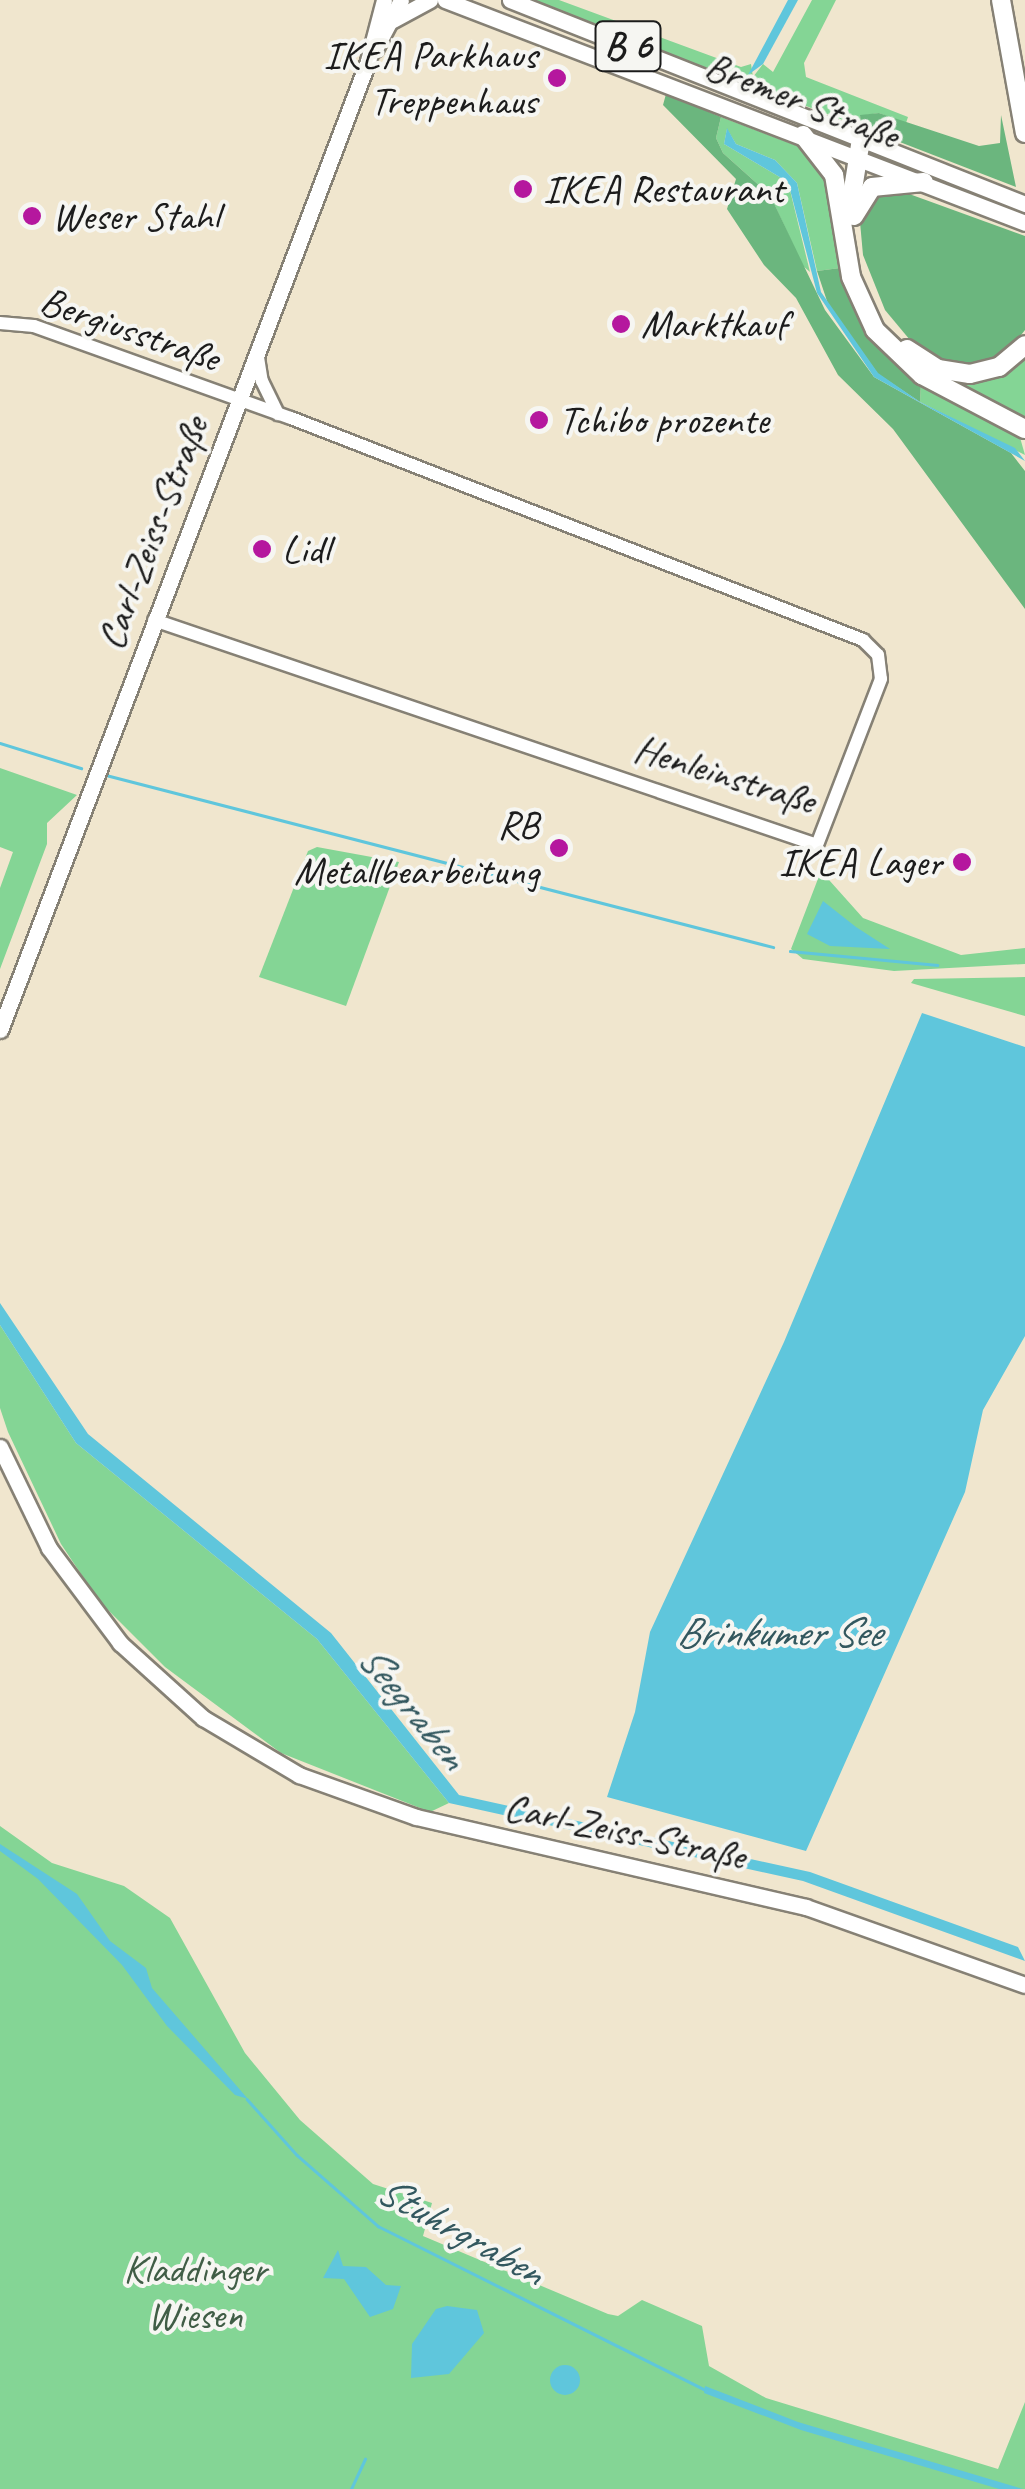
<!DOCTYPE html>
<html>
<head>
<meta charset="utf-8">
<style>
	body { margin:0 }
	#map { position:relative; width:1025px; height:2489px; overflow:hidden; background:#f0e6ce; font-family:Caveat,sans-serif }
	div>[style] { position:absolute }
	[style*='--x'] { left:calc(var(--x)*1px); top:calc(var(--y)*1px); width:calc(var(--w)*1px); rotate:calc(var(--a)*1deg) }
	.green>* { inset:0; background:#84d595 }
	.forest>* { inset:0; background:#6bb67e }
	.water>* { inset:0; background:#5fc6dc }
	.round { border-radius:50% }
	.stream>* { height:2.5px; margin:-1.25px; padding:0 1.25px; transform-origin:1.25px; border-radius:1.25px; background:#5fc6dc }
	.roads { filter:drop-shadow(2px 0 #868175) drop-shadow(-2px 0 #868175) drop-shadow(0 2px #868175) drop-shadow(0 -2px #868175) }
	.minor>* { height:12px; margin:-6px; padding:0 6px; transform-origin:6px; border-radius:6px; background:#fff }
	.major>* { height:15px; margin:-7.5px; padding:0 7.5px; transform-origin:7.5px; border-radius:7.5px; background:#fff }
	.highway>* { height:18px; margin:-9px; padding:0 9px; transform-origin:9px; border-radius:9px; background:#fff }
	.dots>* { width:28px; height:28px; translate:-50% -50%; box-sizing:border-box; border:5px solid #f6f6f2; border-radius:50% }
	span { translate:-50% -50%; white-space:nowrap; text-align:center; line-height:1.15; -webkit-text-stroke:8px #f6f6f2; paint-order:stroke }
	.shield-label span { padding:2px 8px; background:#f6f6f2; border:2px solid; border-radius:8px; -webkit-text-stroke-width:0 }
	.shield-label { font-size:38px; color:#1c1c1c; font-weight:700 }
	.poi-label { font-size:40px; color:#1c1c1c }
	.right { translate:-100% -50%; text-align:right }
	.left { translate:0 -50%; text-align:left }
	.street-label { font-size:40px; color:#1c1c1c }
	.park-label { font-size:40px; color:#405d46 }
	.water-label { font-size:42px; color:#33585f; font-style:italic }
</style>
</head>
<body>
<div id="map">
	<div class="green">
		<div style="clip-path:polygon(527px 0,559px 0,741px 67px,751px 64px,753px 77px,763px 64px,773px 72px,812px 0,836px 0,804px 63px,806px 77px,908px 117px,906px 123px,879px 113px,860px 116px,861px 127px)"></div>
		<div style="clip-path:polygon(721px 117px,800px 147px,823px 168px,840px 268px,817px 271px,797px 183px,775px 160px,736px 144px,727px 129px,724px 144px,788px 182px,810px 272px,803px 266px,770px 195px,723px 153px,716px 138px)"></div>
		<div style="clip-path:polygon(1025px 355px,1025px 421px,947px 381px,994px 379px)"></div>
		<div style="clip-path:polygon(921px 382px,1019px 434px,1025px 455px,920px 402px)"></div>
		<div style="clip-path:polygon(0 768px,77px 795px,47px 823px,47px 844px,0 969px,0 888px,13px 852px,0 847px)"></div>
		<div style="clip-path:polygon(317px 847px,399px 862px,346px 1006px,259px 977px,308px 851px)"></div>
		<div style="clip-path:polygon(821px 871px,863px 918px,961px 955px,1025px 948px,1025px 964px,894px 971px,803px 959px,791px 949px)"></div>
		<div style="clip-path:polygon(1025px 977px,1025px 1016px,911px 983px,914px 979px)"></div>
		<div style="clip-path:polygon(0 1325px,76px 1443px,317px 1639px,449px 1803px,430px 1812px,281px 1753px,165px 1667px,99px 1601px,61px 1544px,8px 1432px,0 1408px)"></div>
		<div style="clip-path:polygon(0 1826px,52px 1863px,124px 1886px,170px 1918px,245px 2053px,300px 2120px,373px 2184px,432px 2203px,423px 2236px,608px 2314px,618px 2316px,642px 2300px,702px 2326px,709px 2366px,766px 2398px,998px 2469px,1025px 2402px,1025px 2489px,0 2489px)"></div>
	</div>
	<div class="forest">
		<div style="clip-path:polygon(666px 94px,721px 117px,716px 138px,723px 153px,770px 195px,825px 310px,874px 377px,1011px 453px,1025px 471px,1025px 609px,893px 429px,838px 375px,796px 298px,764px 265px,727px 209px,736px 179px,663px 105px)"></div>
		<div style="clip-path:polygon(879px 113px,979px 146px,1000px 143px,1001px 115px,1016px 187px,861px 127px,860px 115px)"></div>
		<div style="clip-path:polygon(890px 187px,1025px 236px,1025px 330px,1003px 358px,963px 369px,920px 352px,885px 310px,863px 255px,860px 222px,873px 196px)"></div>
		<div style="clip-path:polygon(840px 268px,871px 335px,921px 382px,920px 402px,878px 374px,828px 304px,817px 271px)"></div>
	</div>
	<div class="water">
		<div style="clip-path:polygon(788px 0,798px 0,763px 64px,748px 75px)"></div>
		<div style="clip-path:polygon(727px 128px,736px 144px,775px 160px,797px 183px,821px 292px,878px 373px,920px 402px,1015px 448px,1025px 461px,874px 377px,817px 293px,788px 182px,724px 144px)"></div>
		<div style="clip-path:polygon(823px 901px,856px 927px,890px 949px,830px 946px,807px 934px)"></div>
		<div style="clip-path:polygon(922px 1013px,1025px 1047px,1025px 1336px,983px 1410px,965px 1492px,806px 1851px,607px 1797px,635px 1712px,650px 1632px,784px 1342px)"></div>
		<div style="clip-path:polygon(0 1303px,88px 1434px,331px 1633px,459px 1795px,810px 1872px,1018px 1947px,1025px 1961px,803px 1881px,449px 1803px,317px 1639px,76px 1443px,0 1325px)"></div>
		<div style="clip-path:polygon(0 1844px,77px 1894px,110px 1941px,146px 1968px,152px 1988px,248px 2099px,235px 2095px,167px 2026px,122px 1965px,38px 1879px,0 1851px)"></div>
		<div style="clip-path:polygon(338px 2250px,343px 2266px,366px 2267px,386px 2285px,401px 2286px,393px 2309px,370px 2317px,344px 2279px,323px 2278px)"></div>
		<div style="clip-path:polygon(447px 2306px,477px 2310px,484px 2333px,449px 2374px,411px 2378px,412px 2344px,436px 2309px)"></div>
		<div class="round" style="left:550px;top:2365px;width:30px;height:30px"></div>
		<div style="clip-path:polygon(705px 2386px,798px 2422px,1023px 2489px,999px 2489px,801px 2430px,704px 2393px)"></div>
	</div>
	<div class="stream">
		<div style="--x:0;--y:743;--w:85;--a:17.2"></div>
		<div style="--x:106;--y:775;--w:689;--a:14.46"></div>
		<div style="--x:790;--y:951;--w:148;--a:5.4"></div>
		<div style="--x:247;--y:2099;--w:75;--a:48.2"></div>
		<div style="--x:297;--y:2155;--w:108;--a:41.2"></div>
		<div style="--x:378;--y:2226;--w:364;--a:26.6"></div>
		<div style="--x:351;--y:2489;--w:33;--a:-65"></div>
	</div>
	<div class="roads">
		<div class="minor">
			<div style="--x:0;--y:323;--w:34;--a:5"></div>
			<div style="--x:34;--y:326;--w:273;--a:19.7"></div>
			<div style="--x:291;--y:418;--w:614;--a:21.21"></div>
			<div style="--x:863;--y:640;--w:21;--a:45"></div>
			<div style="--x:878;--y:655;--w:24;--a:83"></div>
			<div style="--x:881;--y:679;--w:178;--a:111.1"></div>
			<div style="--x:817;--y:845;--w:700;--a:-161.25"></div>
			<div style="--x:257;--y:351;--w:30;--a:81"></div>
			<div style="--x:262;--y:381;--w:37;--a:64"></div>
		</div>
		<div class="major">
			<div style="--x:445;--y:0;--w:621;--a:21.03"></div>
			<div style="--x:510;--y:0;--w:554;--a:21.61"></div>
			<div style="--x:393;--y:20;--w:42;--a:-28.4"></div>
			<div style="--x:375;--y:49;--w:55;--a:-62"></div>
			<div style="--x:0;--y:1030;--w:1037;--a:-69.2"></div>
			<div style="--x:368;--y:61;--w:63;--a:-75.3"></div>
			<div style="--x:0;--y:1447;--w:112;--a:64.1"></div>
			<div style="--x:49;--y:1548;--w:119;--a:53.2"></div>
			<div style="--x:120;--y:1643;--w:112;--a:42.1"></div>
			<div style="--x:203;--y:1718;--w:112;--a:30.7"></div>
			<div style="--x:299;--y:1775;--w:124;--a:19.7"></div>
			<div style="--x:416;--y:1817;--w:400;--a:13"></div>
			<div style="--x:806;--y:1907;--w:232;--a:19.6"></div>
		</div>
		<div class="highway">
			<div style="--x:1001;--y:0;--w:135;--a:79.8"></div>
			<div style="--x:803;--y:135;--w:51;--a:52.2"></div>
			<div style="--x:834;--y:175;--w:103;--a:80.5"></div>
			<div style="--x:851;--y:277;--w:58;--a:65.6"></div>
			<div style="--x:875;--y:330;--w:65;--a:43.8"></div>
			<div style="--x:922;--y:375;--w:116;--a:27.7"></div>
			<div style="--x:849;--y:214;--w:76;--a:-80.9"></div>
			<div style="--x:854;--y:216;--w:34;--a:-58"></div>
			<div style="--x:872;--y:187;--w:52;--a:-5.5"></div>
			<div style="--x:907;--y:349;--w:37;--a:33"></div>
			<div style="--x:938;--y:369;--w:32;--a:9"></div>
			<div style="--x:970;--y:374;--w:30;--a:-14"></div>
			<div style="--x:999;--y:367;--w:34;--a:-40"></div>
		</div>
	</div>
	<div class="dots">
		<div style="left:557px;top:78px;background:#b5179e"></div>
		<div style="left:523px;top:189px;background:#b5179e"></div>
		<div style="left:32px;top:216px;background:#b5179e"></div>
		<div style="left:621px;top:324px;background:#b5179e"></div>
		<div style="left:539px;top:420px;background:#b5179e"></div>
		<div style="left:262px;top:549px;background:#b5179e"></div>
		<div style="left:559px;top:848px;background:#b5179e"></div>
		<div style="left:962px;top:862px;background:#b5179e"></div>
	</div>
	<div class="shield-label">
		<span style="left:628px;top:46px">B 6</span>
	</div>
	<div class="poi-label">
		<span class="right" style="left:537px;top:78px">IKEA Parkhaus<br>Treppenhaus</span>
		<span class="left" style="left:543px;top:189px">IKEA Restaurant</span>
		<span class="left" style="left:52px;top:216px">Weser Stahl</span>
		<span class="left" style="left:641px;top:324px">Marktkauf</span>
		<span class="left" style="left:559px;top:420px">Tchibo prozente</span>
		<span class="left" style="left:282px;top:549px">Lidl</span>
		<span class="right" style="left:539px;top:848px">RB<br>Metallbearbeitung</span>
		<span class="right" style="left:942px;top:862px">IKEA Lager</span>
	</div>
	<div class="street-label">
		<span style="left:802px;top:100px;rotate:21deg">Bremer Straße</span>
		<span style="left:130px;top:329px;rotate:19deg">Bergiusstraße</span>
		<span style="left:152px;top:533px;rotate:-69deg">Carl-Zeiss-Straße</span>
		<span style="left:725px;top:774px;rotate:17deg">Henleinstraße</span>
		<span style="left:625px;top:1831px;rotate:12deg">Carl-Zeiss-Straße</span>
	</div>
	<div class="park-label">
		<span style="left:195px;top:2292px">Kladdinger<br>Wiesen</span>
	</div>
	<div class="water-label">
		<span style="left:778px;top:1633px">Brinkumer See</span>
		<span style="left:412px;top:1707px;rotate:51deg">Seegraben</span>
		<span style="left:460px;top:2231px;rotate:29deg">Stuhrgraben</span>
	</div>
</div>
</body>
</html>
